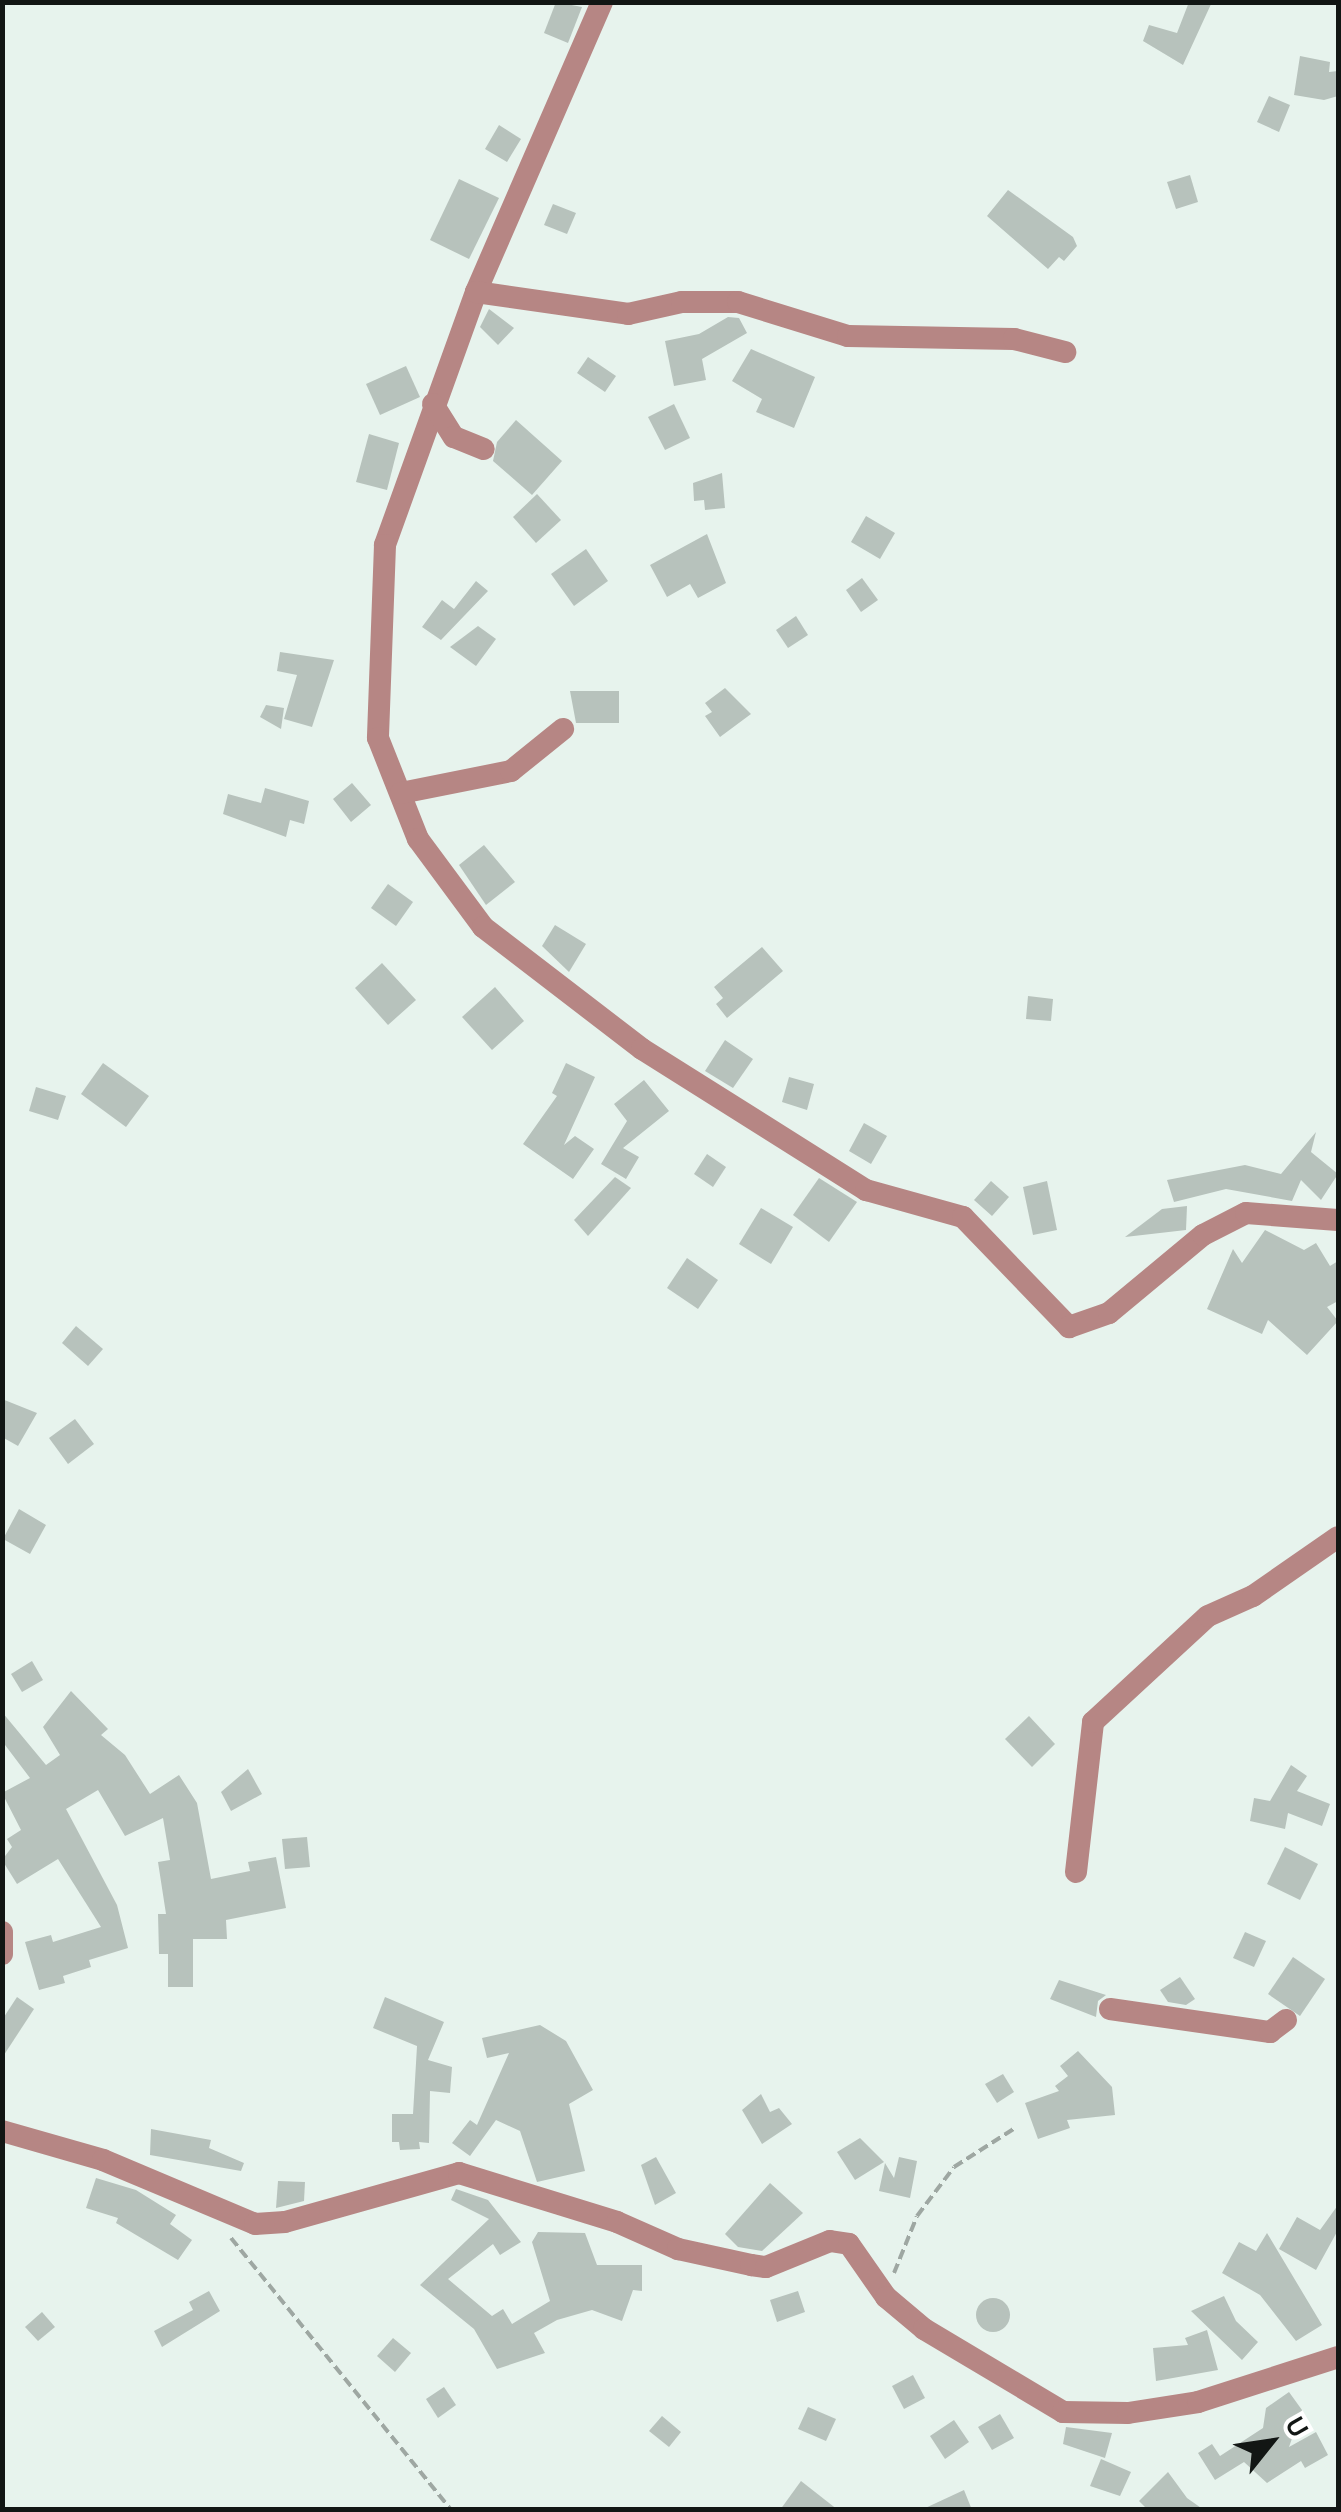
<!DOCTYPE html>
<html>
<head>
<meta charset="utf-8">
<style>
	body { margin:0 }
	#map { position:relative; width:1341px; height:2512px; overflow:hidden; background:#e7f3ed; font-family:Karla,sans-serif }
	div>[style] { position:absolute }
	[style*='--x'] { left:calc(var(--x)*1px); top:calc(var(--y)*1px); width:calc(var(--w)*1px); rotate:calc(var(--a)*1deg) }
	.building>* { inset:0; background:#b7c2bc }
	.round { border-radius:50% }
	.path>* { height:4px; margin-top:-2px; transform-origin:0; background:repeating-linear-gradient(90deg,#9ea7a2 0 10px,transparent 0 15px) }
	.minor>* { height:22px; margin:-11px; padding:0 11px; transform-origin:11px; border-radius:11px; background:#b68684 }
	span { translate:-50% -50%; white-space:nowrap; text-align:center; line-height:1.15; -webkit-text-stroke:10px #fff; paint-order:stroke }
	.frame { position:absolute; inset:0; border:5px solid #121614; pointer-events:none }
	.north { position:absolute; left:1221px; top:2392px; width:100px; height:100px; -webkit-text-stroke:8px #fff; paint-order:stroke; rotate:60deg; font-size:28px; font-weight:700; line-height:40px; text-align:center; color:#121614 }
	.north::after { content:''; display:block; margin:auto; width:35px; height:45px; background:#121614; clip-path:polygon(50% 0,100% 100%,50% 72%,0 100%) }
</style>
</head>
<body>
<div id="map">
	<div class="building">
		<div style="clip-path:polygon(556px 2px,582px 7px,568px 43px,544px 33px)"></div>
		<div style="clip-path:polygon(1189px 2px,1212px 2px,1183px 65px,1143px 41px,1149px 25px,1177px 33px)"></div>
		<div style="clip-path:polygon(1300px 56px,1330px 62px,1329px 72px,1338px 71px,1338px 96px,1324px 100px,1294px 95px)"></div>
		<div style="clip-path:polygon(1269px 96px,1290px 105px,1279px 132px,1257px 122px)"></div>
		<div style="clip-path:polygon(499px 125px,521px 139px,507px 162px,485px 149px)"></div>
		<div style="clip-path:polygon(1190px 175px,1198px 202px,1176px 209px,1167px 182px)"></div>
		<div style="clip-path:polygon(459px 179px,499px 198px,469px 259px,430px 240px)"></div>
		<div style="clip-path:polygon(1008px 190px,1073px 237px,1077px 246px,1064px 261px,1059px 257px,1048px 269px,987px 216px)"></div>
		<div style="clip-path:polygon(553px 204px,576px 213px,567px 234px,544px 225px)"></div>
		<div style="clip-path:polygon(489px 309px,514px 328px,498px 345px,480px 327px)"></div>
		<div style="clip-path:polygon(728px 317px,739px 318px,747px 333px,702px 359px,706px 380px,674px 386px,665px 341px,699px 334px)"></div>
		<div style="clip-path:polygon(751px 349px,815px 377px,794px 428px,756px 412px,762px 399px,732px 381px)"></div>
		<div style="clip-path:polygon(588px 357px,616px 376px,605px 392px,577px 373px)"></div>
		<div style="clip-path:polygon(406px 366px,420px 397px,380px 415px,366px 384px)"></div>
		<div style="clip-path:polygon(674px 404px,690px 438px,665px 450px,648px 417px)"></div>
		<div style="clip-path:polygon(516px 420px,562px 461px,532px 495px,493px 461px,497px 442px)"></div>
		<div style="clip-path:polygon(369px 434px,399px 443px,387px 490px,356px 482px)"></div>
		<div style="clip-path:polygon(722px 473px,725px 508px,705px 510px,704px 500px,694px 501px,693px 483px)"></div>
		<div style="clip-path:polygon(537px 494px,561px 520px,536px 543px,513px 517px)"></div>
		<div style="clip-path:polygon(866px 516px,895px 533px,880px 559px,851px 542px)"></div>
		<div style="clip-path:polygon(707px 534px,726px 583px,698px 598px,690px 584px,667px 597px,650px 565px)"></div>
		<div style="clip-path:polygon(586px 549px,608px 581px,574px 606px,551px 574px)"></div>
		<div style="clip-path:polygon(862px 578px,878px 600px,861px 612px,846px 590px)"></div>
		<div style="clip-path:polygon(476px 581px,488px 591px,441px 640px,422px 627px,442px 600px,454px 609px)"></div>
		<div style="clip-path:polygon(796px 616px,808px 635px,788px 648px,776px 630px)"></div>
		<div style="clip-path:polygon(478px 626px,496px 639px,476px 666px,450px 647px)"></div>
		<div style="clip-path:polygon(280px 652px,334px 660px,312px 727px,284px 719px,297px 675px,277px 671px)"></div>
		<div style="clip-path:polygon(725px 688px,751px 714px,720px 737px,705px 716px,712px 712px,705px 703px)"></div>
		<div style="clip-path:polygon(570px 691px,619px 691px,619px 723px,576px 723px)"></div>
		<div style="clip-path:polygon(266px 705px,284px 708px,281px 729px,260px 717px)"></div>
		<div style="clip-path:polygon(352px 783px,371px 805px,351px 822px,333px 799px)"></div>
		<div style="clip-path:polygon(265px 788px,309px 801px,304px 824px,290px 820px,286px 837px,223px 814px,228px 794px,261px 803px)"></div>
		<div style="clip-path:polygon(484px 845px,515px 882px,486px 905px,459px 865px)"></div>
		<div style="clip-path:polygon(388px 884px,413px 902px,396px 926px,371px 908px)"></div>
		<div style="clip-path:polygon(555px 925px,586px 944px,569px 972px,542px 946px)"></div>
		<div style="clip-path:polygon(762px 947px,783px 971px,727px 1018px,716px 1004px,723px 998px,714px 987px)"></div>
		<div style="clip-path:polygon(382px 963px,416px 1000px,388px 1025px,355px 988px)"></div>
		<div style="clip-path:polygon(495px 987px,524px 1021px,492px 1050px,462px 1017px)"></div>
		<div style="clip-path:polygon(1028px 996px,1053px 999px,1051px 1021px,1026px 1019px)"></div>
		<div style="clip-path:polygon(725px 1040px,753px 1059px,733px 1088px,705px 1071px)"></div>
		<div style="clip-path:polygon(103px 1063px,149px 1096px,126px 1127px,81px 1094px)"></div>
		<div style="clip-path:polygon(566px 1063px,595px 1077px,564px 1145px,575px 1136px,594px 1149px,573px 1179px,523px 1144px,557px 1096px,552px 1093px)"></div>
		<div style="clip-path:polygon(789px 1077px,814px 1084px,807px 1110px,782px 1102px)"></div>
		<div style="clip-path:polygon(644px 1080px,669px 1111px,623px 1148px,639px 1157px,626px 1179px,601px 1164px,627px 1121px,614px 1104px)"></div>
		<div style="clip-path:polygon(36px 1087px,66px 1096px,58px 1120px,29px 1111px)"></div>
		<div style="clip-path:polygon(864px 1123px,887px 1136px,871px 1164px,849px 1151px)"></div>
		<div style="clip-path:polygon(1316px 1132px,1311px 1152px,1338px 1174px,1321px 1200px,1301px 1180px,1292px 1201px,1226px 1189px,1174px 1202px,1167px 1180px,1245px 1165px,1281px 1174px)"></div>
		<div style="clip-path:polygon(707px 1154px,726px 1167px,713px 1187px,694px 1174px)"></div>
		<div style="clip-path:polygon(615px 1177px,631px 1188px,588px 1236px,574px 1220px)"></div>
		<div style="clip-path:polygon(819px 1178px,857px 1202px,829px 1242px,793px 1215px)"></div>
		<div style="clip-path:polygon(991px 1181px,1009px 1197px,992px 1216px,974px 1200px)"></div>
		<div style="clip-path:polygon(1047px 1181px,1057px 1230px,1033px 1235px,1023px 1187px)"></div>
		<div style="clip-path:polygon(1187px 1206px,1186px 1230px,1125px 1237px,1162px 1209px)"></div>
		<div style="clip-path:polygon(761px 1208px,793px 1227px,771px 1264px,739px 1244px)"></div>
		<div style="clip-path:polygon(1265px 1230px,1304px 1250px,1316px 1243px,1330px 1266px,1338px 1261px,1338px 1301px,1327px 1307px,1338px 1321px,1307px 1355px,1268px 1320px,1262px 1334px,1207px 1309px,1233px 1249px,1242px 1263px)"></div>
		<div style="clip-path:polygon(687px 1258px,718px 1280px,698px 1309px,667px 1288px)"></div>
		<div style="clip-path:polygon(76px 1326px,103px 1349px,88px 1366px,62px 1343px)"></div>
		<div style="clip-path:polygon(2px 1399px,37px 1413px,18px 1446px,2px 1437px)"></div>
		<div style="clip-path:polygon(75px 1419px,94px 1444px,68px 1464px,49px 1438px)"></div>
		<div style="clip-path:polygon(19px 1509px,46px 1525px,30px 1554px,3px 1539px)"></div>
		<div style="clip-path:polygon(32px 1661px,43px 1680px,22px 1692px,11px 1674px)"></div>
		<div style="clip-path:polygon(71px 1691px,108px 1729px,101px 1735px,125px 1755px,150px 1794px,179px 1775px,197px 1803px,211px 1879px,250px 1871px,248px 1862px,276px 1857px,286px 1908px,226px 1920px,227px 1939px,193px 1939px,193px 1987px,168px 1987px,168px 1954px,159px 1954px,158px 1914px,166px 1914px,158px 1862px,170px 1860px,163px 1818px,125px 1836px,98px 1790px,66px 1809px,117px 1905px,128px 1948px,89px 1960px,91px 1967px,63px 1976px,65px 1983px,39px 1990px,25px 1942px,51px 1935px,53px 1942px,101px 1927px,58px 1859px,17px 1884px,2px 1860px,12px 1847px,7px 1839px,21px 1830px,2px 1793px,30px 1778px,2px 1741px,2px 1712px,46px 1765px,60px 1755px,43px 1727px)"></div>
		<div style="clip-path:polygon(1029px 1716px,1055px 1744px,1032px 1767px,1005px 1739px)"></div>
		<div style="clip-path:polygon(1291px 1765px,1307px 1776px,1297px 1791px,1330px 1804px,1322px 1826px,1288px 1813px,1285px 1829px,1250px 1821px,1254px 1798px,1270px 1801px)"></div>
		<div style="clip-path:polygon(248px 1769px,262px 1794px,231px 1811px,221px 1792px)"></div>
		<div style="clip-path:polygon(307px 1837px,310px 1867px,285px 1869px,282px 1839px)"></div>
		<div style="clip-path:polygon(1285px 1847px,1318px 1864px,1300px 1900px,1267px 1884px)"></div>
		<div style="clip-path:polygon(1245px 1932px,1266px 1941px,1254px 1967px,1233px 1958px)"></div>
		<div style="clip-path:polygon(1293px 1957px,1325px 1979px,1300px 2016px,1268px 1994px)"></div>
		<div style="clip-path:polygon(1180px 1977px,1195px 1999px,1186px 2005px,1168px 2002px,1160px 1990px)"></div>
		<div style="clip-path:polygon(1059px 1980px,1106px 1995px,1098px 2001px,1096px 2017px,1050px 1999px)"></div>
		<div style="clip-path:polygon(17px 1997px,34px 2009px,2px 2058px,2px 2020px)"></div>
		<div style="clip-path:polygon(385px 1997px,444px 2022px,428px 2060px,452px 2067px,450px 2093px,430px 2091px,429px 2143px,419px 2142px,420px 2149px,400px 2150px,399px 2142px,392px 2142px,392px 2114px,413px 2114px,417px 2046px,373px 2028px)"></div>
		<div style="clip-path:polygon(540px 2025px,566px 2041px,593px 2090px,569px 2104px,585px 2171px,537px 2182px,520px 2131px,496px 2120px,470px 2156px,452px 2143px,470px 2120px,477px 2125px,509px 2053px,487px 2058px,482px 2038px)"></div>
		<div style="clip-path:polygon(1078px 2051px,1112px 2087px,1115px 2115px,1067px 2120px,1070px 2128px,1038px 2139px,1025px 2103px,1059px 2091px,1055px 2086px,1068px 2076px,1060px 2066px)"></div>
		<div style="clip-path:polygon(1003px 2074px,1014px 2092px,997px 2103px,985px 2084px)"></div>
		<div style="clip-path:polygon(761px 2094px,770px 2112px,779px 2108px,792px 2124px,762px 2144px,742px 2110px)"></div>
		<div style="clip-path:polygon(151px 2129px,211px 2140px,209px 2148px,244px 2163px,241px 2171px,150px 2155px)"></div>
		<div style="clip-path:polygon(860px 2138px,884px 2162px,855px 2180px,837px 2152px)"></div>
		<div style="clip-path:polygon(656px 2157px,676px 2193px,655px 2205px,641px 2165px)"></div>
		<div style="clip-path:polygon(899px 2157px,917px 2161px,910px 2198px,879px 2191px,885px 2163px,894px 2178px)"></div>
		<div style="clip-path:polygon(96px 2178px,136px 2190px,176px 2215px,170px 2224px,192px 2240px,178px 2260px,116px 2223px,118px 2218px,86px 2208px)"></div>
		<div style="clip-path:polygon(278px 2181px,305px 2182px,304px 2201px,276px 2208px)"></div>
		<div style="clip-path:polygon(770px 2183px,803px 2213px,762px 2251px,738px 2247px,725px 2234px)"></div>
		<div style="clip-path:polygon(456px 2189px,488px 2200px,521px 2242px,500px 2255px,493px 2244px,448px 2279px,492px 2316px,503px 2309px,512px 2324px,550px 2301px,532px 2242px,538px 2232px,585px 2233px,597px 2265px,642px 2265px,642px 2291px,633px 2290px,622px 2321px,592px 2310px,557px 2320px,534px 2333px,545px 2353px,497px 2369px,474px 2329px,420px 2285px,489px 2219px,451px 2200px)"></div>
		<div style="clip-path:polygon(1338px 2205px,1338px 2230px,1316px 2270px,1279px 2249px,1297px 2217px,1320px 2230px)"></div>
		<div style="clip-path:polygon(1267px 2233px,1322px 2325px,1296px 2341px,1260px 2295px,1222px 2273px,1239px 2242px,1256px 2251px)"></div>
		<div style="clip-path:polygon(209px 2291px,220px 2311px,162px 2347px,154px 2331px,193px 2310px,189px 2302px)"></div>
		<div style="clip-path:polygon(798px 2291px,805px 2312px,777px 2322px,770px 2300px)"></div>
		<div style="clip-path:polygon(1224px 2296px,1236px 2321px,1258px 2342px,1242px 2360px,1191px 2311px)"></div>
		<div class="round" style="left:976px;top:2298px;width:34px;height:34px"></div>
		<div style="clip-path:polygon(42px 2312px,55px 2327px,38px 2341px,25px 2327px)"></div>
		<div style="clip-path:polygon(1207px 2330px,1218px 2370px,1156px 2381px,1153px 2348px,1188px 2345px,1185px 2338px)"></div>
		<div style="clip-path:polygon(393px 2338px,411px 2353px,395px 2372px,377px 2356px)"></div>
		<div style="clip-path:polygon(913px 2375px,925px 2398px,904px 2409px,892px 2386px)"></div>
		<div style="clip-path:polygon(444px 2387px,456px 2405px,438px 2418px,426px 2399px)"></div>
		<div style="clip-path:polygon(1289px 2392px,1302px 2410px,1289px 2447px,1316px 2432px,1328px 2455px,1305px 2468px,1301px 2461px,1267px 2483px,1244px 2462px,1215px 2480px,1198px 2453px,1212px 2444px,1220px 2456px,1263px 2428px,1266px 2408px)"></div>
		<div style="clip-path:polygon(808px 2407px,836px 2419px,826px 2441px,798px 2429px)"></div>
		<div style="clip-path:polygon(1000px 2414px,1014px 2438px,992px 2450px,978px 2427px)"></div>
		<div style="clip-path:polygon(662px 2416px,681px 2432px,669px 2447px,649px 2431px)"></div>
		<div style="clip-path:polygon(954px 2420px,969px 2442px,945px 2459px,930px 2436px)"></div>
		<div style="clip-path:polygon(1066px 2427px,1112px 2433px,1105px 2458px,1063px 2444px)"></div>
		<div style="clip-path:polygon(1101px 2459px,1131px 2472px,1120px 2496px,1090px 2486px)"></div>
		<div style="clip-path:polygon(1168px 2472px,1187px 2498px,1204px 2510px,1148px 2510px,1139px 2501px)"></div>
		<div style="clip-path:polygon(801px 2481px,838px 2510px,780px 2510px)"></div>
		<div style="clip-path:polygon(964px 2490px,972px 2510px,921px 2510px)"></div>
	</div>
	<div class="path">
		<div style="--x:231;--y:2238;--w:350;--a:51"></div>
		<div style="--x:894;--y:2273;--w:61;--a:-68"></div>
		<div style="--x:917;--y:2216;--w:61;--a:-52.9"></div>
		<div style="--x:954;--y:2167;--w:72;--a:-32.6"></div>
	</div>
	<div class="minor">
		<div style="--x:602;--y:2;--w:316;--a:113.5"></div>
		<div style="--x:476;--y:292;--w:269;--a:109.8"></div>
		<div style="--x:385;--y:545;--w:193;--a:92.1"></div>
		<div style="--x:378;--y:738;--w:109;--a:68.4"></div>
		<div style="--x:418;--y:839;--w:109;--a:53.5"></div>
		<div style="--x:483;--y:927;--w:200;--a:37.5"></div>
		<div style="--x:642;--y:1049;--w:265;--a:32.2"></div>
		<div style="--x:866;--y:1190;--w:101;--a:15.6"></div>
		<div style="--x:963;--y:1217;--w:153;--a:46.1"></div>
		<div style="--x:1069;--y:1327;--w:42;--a:-19.3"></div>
		<div style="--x:1109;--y:1313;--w:122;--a:-39.7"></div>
		<div style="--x:1203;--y:1235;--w:48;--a:-27.1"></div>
		<div style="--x:1246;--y:1213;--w:92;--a:4.4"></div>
		<div style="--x:476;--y:292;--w:154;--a:8.2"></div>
		<div style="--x:628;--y:314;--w:55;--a:-12.5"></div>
		<div style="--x:682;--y:302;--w:56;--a:0"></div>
		<div style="--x:738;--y:302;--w:115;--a:17.2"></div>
		<div style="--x:848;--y:336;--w:166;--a:1"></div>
		<div style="--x:1014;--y:339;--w:53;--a:14.3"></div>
		<div style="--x:433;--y:404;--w:39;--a:58"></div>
		<div style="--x:454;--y:437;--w:32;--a:22"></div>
		<div style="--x:401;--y:793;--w:112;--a:-11.3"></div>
		<div style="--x:511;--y:771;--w:67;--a:-38.9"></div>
		<div style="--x:1076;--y:1872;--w:151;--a:-83.5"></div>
		<div style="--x:1093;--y:1722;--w:156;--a:-42.7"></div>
		<div style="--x:1208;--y:1616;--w:49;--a:-24"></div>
		<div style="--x:1253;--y:1596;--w:103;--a:-34.8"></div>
		<div style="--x:2;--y:1932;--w:22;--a:90"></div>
		<div style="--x:1110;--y:2009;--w:162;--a:8.2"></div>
		<div style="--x:1270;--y:2032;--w:20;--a:-37"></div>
		<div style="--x:2;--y:2131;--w:105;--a:16"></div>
		<div style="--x:103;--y:2160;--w:165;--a:22.8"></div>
		<div style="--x:255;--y:2224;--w:30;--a:-4"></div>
		<div style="--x:285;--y:2222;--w:181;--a:-15.7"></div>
		<div style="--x:459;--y:2173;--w:165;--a:17.2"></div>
		<div style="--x:617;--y:2222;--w:67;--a:23.9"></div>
		<div style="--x:678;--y:2249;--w:75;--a:12.4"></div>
		<div style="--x:751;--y:2265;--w:15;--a:8"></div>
		<div style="--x:766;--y:2267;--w:69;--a:-22.1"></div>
		<div style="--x:830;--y:2241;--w:19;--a:9"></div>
		<div style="--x:849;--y:2244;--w:65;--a:55.1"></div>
		<div style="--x:886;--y:2297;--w:50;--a:40.1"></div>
		<div style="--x:924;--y:2329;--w:162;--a:30.8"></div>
		<div style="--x:1063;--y:2412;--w:65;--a:0.9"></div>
		<div style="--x:1128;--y:2413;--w:71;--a:-8.9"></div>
		<div style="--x:1198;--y:2402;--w:147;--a:-17.8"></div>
	</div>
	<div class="frame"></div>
	<div class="north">U</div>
</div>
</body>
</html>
